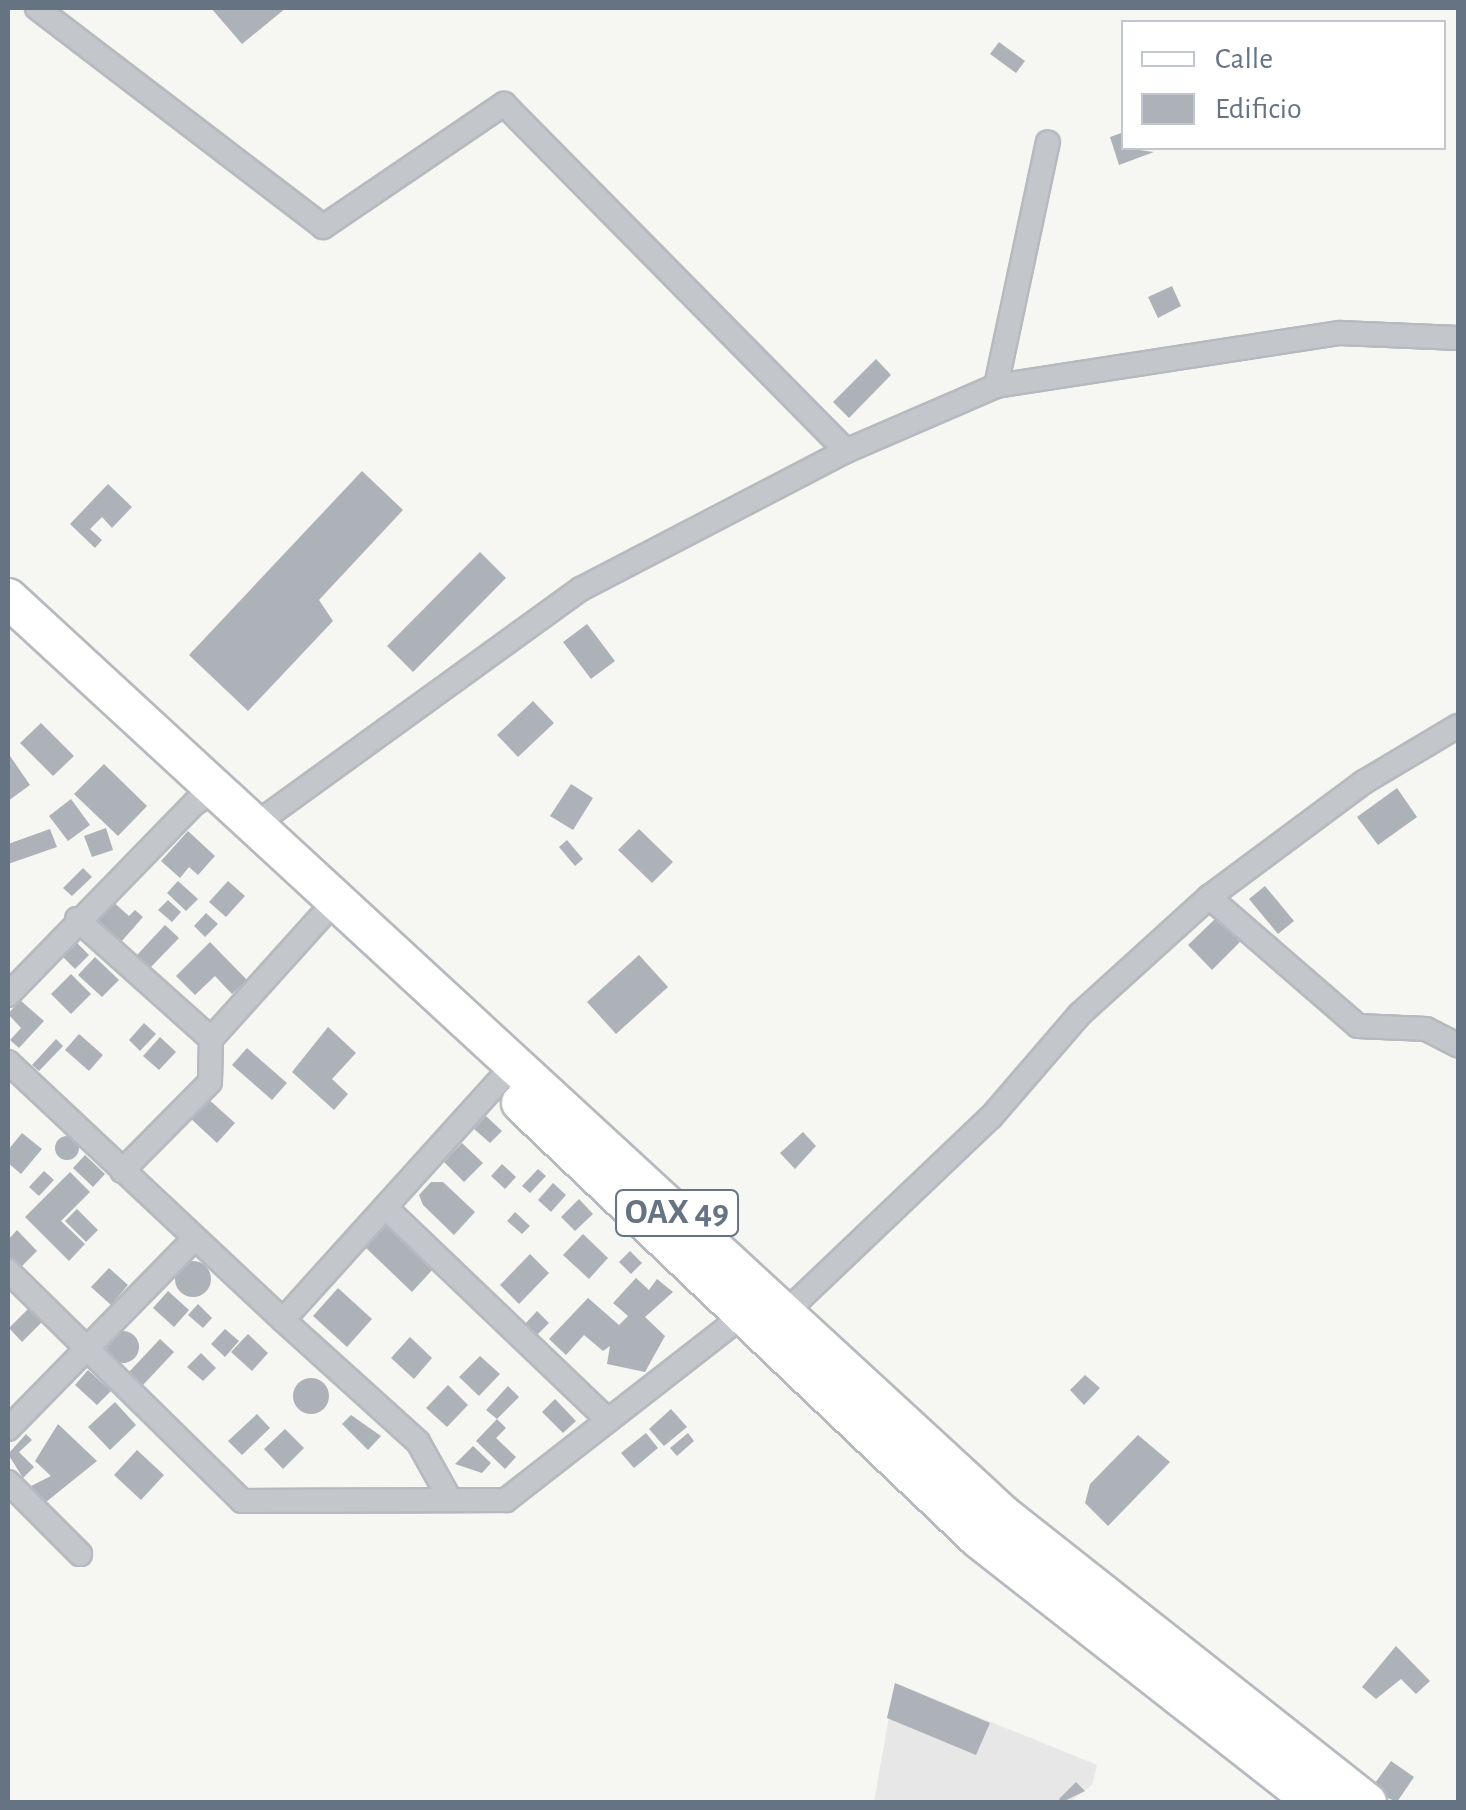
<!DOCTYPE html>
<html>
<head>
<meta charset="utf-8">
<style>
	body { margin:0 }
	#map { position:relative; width:1466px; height:1810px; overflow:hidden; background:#f6f6f2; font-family:"Alegreya Sans",sans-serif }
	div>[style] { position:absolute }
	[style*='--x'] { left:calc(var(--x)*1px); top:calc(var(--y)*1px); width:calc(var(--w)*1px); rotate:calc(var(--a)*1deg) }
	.built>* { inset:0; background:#e6e7e6 }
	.building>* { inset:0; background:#acb2b8 }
	.round { border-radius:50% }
	.roads { filter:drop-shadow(2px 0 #b6babe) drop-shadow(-2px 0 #b6babe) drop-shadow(0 2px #b6babe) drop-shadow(0 -2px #b6babe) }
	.minor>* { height:22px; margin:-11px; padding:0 11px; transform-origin:11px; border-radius:11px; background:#c3c6ca }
	.primary>* { height:38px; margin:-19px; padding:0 19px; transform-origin:19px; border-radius:19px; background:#fff }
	span { translate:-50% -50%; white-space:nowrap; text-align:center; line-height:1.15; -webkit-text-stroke:10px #fff; paint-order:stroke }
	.shield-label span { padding:2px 8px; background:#fff; border:2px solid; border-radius:8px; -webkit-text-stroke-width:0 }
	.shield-label { font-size:35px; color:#657383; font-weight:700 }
	.frame { position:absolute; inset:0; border:10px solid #657383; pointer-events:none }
	.legend { position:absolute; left:1121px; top:20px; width:325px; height:130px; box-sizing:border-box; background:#fff; border:2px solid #c1c7cd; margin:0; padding:12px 18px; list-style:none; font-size:30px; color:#657383 }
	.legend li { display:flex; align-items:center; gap:20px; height:50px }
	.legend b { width:50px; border:2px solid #c1c7cd }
</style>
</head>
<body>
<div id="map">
	<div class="built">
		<div style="clip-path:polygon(895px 1683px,1097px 1765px,1092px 1785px,1070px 1802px,874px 1802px)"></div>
	</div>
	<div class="building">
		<div style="clip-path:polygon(211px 8px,286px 8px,242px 44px)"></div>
		<div style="clip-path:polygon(999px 42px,1025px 61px,1016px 73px,990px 54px)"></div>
		<div style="clip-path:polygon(1124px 132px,1124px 148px,1154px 152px,1119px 165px,1110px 137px)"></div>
		<div style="clip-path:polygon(1172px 286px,1181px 306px,1158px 318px,1148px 297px)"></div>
		<div style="clip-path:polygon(876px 359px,891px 375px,849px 418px,833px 402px)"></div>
		<div style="clip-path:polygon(362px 471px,403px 510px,319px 600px,333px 621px,248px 711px,189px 655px)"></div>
		<div style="clip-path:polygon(108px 484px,132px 507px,112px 528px,102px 517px,90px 529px,102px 540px,95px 548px,70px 524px)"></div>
		<div style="clip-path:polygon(480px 552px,506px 578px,413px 672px,387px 646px)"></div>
		<div style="clip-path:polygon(587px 624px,615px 661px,591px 679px,563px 642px)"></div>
		<div style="clip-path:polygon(533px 701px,554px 723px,518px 757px,497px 735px)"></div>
		<div style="clip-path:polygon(41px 723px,74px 756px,53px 776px,20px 743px)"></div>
		<div style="clip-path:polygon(8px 753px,30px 785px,8px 801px)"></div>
		<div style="clip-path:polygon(104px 764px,147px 806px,118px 836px,74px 794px)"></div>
		<div style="clip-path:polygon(571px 784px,593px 798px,573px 830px,550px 816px)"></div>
		<div style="clip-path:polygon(1397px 788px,1417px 817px,1378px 845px,1357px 817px)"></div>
		<div style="clip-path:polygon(71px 799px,90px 825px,68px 841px,49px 816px)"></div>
		<div style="clip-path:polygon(106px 828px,113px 850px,92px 857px,84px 836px)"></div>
		<div style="clip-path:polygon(50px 829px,57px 847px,8px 864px,8px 844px)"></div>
		<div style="clip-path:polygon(639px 829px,673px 862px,652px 883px,618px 850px)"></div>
		<div style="clip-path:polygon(188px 831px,215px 856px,198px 875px,189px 867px,180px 878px,161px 861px)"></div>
		<div style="clip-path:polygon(567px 840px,583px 859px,575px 866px,559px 847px)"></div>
		<div style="clip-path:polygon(83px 868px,92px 877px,72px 896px,63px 888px)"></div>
		<div style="clip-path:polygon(178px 881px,198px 899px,186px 911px,167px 893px)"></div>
		<div style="clip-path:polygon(228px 881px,245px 896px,226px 917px,209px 902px)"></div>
		<div style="clip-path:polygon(1265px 886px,1294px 921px,1278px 934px,1249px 899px)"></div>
		<div style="clip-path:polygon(111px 900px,129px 916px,135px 910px,143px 917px,121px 942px,95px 918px)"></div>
		<div style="clip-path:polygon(168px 900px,181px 912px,172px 922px,158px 910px)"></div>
		<div style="clip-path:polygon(206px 913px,218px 924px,205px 937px,194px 926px)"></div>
		<div style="clip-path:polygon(1216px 918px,1240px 942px,1212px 970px,1188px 945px)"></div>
		<div style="clip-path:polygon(165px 925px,179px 938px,150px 968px,137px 955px)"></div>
		<div style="clip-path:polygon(75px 941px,89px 955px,75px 969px,61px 955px)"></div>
		<div style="clip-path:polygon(210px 942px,247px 980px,232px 994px,215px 976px,195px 995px,176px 976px)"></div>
		<div style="clip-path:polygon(639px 955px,668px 987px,616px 1034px,587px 1002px)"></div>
		<div style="clip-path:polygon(95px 957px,119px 980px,102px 997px,78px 975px)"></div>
		<div style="clip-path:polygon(71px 974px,91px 994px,71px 1014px,51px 994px)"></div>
		<div style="clip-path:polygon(20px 1000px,44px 1021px,19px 1048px,10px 1040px,21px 1028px,8px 1014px)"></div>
		<div style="clip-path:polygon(144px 1023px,156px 1034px,140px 1051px,129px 1040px)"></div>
		<div style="clip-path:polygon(328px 1027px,356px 1053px,332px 1079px,348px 1094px,334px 1110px,292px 1072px)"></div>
		<div style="clip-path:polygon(79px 1034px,103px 1055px,89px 1071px,65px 1050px)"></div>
		<div style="clip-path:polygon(160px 1037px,176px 1052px,159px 1070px,143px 1056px)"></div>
		<div style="clip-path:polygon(56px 1039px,63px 1046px,39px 1071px,32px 1065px)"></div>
		<div style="clip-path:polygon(247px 1048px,287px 1083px,272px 1100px,232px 1065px)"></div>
		<div style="clip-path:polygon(206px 1097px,235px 1123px,217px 1143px,189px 1117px)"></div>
		<div style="clip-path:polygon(486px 1116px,502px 1131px,490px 1143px,474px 1129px)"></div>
		<div style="clip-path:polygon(803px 1132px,816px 1146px,795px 1169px,780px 1153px)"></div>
		<div style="clip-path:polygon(22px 1133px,42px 1149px,21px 1174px,8px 1163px,8px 1150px)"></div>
		<div class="round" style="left:55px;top:1136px;width:24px;height:24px"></div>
		<div style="clip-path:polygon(462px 1143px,483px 1163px,464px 1182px,444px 1162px)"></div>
		<div style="clip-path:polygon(85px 1155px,105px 1174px,93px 1187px,73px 1168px)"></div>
		<div style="clip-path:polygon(502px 1164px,516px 1177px,505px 1189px,491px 1176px)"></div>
		<div style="clip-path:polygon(538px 1169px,546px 1176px,530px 1193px,522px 1186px)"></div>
		<div style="clip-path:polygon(44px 1171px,54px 1180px,39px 1196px,29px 1187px)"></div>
		<div style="clip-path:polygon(70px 1172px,90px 1192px,61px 1221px,85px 1244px,69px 1261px,25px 1217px)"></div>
		<div style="clip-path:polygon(431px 1182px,443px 1182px,475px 1212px,454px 1235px,423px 1205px,419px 1195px)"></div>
		<div style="clip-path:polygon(553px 1183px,566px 1195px,551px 1212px,538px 1200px)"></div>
		<div style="clip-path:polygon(579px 1199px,593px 1214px,575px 1231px,561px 1217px)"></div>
		<div style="clip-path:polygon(77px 1209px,98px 1230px,86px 1242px,65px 1221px)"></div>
		<div style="clip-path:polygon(515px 1212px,530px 1226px,522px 1234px,507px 1221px)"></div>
		<div style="clip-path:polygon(386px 1225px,435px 1267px,412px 1292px,365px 1247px)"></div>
		<div style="clip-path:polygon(17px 1230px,37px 1251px,18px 1270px,8px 1259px,8px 1240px)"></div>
		<div style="clip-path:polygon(583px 1234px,608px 1258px,589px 1279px,563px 1255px)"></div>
		<div style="clip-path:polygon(630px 1251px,642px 1263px,631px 1274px,619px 1262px)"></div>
		<div style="clip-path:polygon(530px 1254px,549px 1273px,519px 1304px,500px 1285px)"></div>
		<div class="round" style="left:175px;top:1261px;width:36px;height:36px"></div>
		<div style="clip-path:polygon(109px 1268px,128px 1285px,111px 1305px,91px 1287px)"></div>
		<div style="clip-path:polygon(636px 1278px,649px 1290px,657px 1279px,673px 1292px,645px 1317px,665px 1336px,645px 1372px,607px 1364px,610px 1346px,603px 1351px,584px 1335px,566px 1355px,549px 1339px,588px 1298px,619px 1325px,628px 1316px,613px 1303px)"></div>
		<div style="clip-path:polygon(338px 1288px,372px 1319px,347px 1347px,313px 1316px)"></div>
		<div style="clip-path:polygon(168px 1291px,189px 1310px,174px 1327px,153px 1308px)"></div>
		<div style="clip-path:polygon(198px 1304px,212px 1318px,203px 1328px,188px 1315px)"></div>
		<div style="clip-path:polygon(29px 1308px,42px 1322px,22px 1342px,9px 1328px)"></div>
		<div style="clip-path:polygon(537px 1311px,549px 1323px,537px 1335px,525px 1324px)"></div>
		<div style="clip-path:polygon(225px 1329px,239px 1341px,225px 1357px,211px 1344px)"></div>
		<div class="round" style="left:107px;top:1331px;width:32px;height:32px"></div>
		<div style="clip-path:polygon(248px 1334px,268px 1353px,252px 1371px,231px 1352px)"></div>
		<div style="clip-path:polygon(410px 1337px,432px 1358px,414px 1379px,391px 1358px)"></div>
		<div style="clip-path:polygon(160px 1339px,174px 1352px,143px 1385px,129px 1372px)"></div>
		<div style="clip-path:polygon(201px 1353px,216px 1368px,203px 1381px,187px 1367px)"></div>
		<div style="clip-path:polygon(480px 1356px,500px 1374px,479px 1396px,459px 1377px)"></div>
		<div style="clip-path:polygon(88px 1370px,111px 1391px,97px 1405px,75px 1385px)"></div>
		<div style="clip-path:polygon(1085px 1375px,1100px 1388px,1084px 1405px,1070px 1390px)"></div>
		<div class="round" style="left:293px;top:1378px;width:36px;height:36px"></div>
		<div style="clip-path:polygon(448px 1385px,468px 1405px,447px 1427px,426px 1408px)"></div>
		<div style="clip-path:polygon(508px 1386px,519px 1397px,497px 1419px,486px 1410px)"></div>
		<div style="clip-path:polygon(555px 1399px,576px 1421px,563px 1433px,542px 1412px)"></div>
		<div style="clip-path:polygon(115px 1402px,136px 1425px,110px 1450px,88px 1427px)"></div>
		<div style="clip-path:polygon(671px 1409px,687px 1427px,664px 1446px,649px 1429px)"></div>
		<div style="clip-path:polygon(257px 1414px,270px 1428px,242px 1455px,228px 1441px)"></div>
		<div style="clip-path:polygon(351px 1415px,381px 1436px,368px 1450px,342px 1424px)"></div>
		<div style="clip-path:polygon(497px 1419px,506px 1428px,496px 1438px,516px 1457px,505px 1469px,476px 1441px)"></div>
		<div style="clip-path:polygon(58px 1424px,97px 1461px,46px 1502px,31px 1486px,51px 1476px,35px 1461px)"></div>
		<div style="clip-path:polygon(285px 1429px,304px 1448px,283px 1469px,264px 1449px)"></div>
		<div style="clip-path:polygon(646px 1433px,658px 1448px,634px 1468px,621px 1453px)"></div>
		<div style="clip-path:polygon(688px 1433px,694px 1441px,677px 1456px,670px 1448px)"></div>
		<div style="clip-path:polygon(26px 1434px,32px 1440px,19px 1452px,34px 1467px,23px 1478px,8px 1454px)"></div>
		<div style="clip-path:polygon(1138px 1435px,1170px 1462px,1108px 1526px,1085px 1503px,1090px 1484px)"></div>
		<div style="clip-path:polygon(473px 1446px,491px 1463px,482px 1473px,455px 1464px)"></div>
		<div style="clip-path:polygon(137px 1450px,164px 1475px,141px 1500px,114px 1475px)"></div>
		<div style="clip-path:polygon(1396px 1646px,1430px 1681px,1416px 1694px,1401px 1679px,1376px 1699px,1362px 1687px)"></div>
		<div style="clip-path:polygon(895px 1683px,990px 1723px,976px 1755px,887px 1718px)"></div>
		<div style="clip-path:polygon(1391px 1761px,1414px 1777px,1397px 1802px,1370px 1790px)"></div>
		<div style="clip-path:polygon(1076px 1782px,1085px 1791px,1062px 1802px,1059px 1799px)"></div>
	</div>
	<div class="roads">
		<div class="minor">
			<div style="--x:37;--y:8;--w:360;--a:37.4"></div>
			<div style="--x:323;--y:227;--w:219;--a:-34.2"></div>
			<div style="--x:504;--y:104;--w:487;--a:45.4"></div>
			<div style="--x:996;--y:386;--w:249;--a:-78"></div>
			<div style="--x:256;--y:824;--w:401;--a:-35.9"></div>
			<div style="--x:581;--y:589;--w:299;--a:-27.5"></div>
			<div style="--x:846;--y:451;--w:163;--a:-23.4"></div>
			<div style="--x:996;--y:386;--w:348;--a:-8.8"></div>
			<div style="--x:1340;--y:333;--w:118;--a:2.4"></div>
			<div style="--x:1209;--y:897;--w:197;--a:40.9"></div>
			<div style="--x:1358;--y:1026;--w:68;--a:2.5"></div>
			<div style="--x:1426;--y:1029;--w:36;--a:27"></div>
			<div style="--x:77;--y:919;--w:180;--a:41.8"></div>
			<div style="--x:8;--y:995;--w:268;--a:-45.8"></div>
			<div style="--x:195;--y:803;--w:26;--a:-31"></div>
			<div style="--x:8;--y:1062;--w:377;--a:43.2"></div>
			<div style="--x:283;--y:1320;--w:345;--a:-47.9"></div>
			<div style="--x:122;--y:1171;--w:125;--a:-45.3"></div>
			<div style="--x:210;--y:1082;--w:43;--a:-88.7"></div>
			<div style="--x:211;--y:1039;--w:163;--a:-48"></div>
			<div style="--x:385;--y:1207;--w:307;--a:43.7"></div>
			<div style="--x:8;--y:1271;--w:328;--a:44.5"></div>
			<div style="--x:242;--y:1501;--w:264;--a:-0.2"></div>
			<div style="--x:506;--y:1500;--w:298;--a:-37.9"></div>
			<div style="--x:785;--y:1313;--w:284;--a:-43.6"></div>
			<div style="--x:991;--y:1117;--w:136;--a:-49.2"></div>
			<div style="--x:1080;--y:1014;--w:174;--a:-42.2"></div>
			<div style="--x:1209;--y:897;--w:193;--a:-36.6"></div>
			<div style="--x:1364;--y:782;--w:109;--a:-30.8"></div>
			<div style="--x:283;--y:1320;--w:182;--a:42.1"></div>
			<div style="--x:418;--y:1442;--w:62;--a:60.9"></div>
			<div style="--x:8;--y:1429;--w:267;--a:-45.6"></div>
			<div style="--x:8;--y:1482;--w:102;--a:45"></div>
		</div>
		<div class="primary">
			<div style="--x:8;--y:598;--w:1353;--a:42.66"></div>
			<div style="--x:1003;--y:1515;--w:464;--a:38.3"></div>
			<div style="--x:521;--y:1103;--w:632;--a:43.59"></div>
			<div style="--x:979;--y:1539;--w:427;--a:38.1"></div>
		</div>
	</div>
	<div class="shield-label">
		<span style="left:677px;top:1213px">OAX 49</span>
	</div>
	<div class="frame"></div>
	<ul class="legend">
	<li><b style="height:12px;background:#fff"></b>Calle</li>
	<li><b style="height:28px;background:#acb2b8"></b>Edificio</li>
	</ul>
</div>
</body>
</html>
